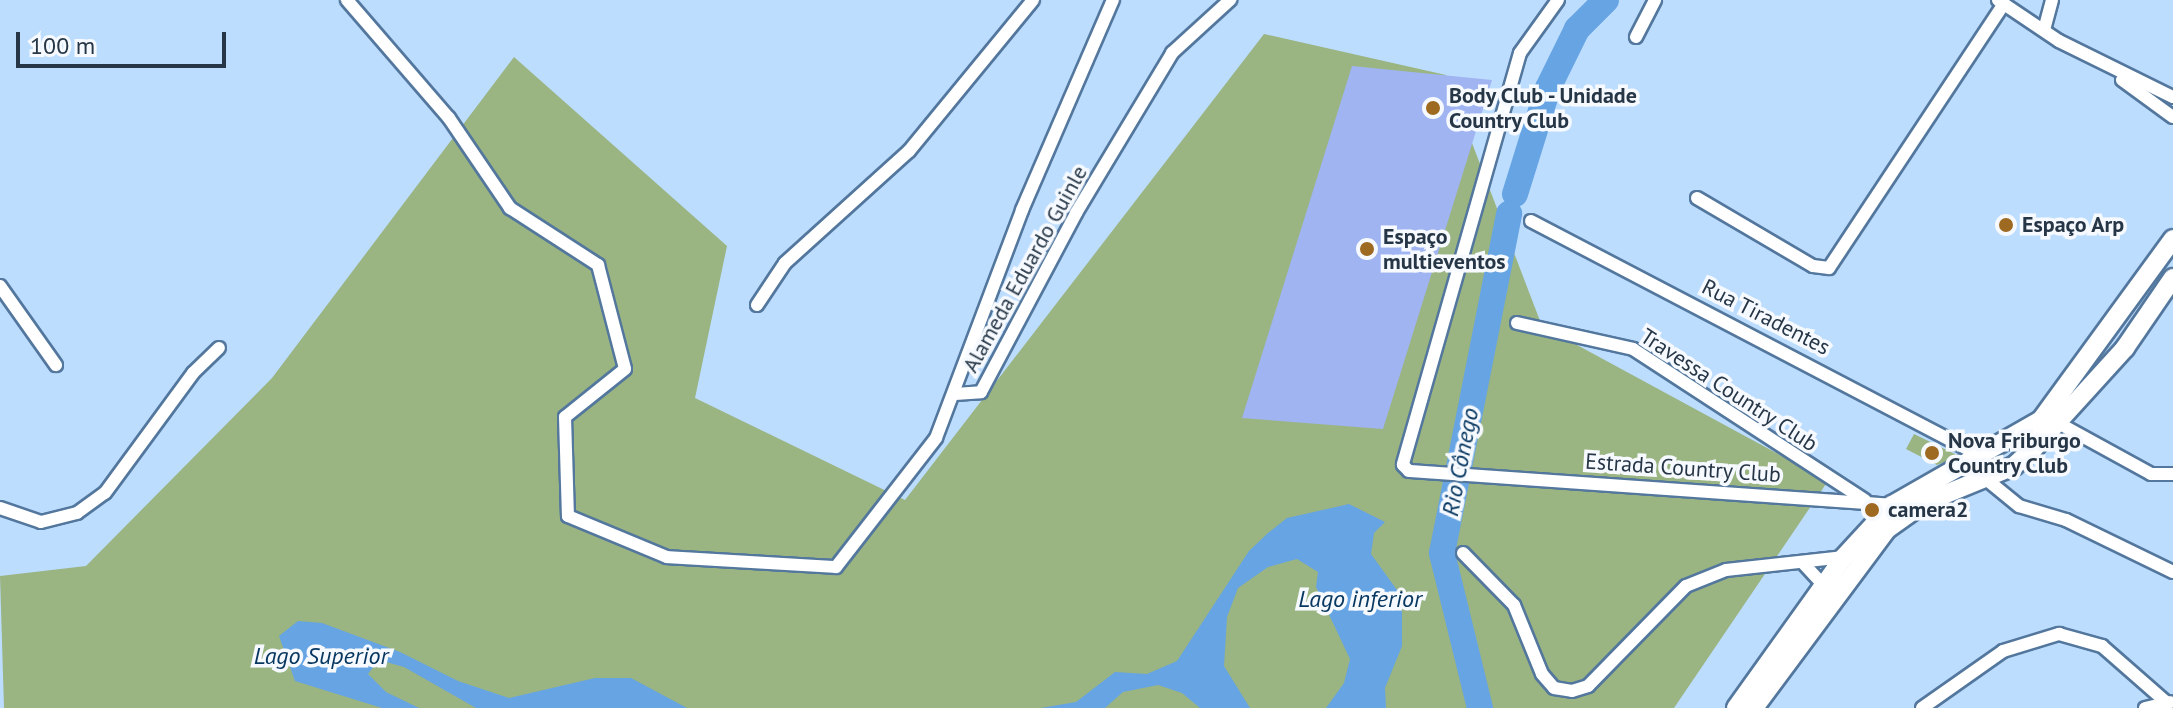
<!DOCTYPE html>
<html>
<head>
<meta charset="utf-8">
<style>
	body { margin:0 }
	#map { position:relative; width:2173px; height:708px; overflow:hidden; background:#bdddff; font-family:"PT Sans",sans-serif }
	div>[style] { position:absolute }
	[style*='--x'] { left:calc(var(--x)*1px); top:calc(var(--y)*1px); width:calc(var(--w)*1px); rotate:calc(var(--a)*1deg) }
	.green>* { inset:0; background:#9ab482 }
	.water>* { inset:0; background:#66a4e4 }
	.river>* { height:26px; margin:-13px; padding:0 13px; transform-origin:13px; border-radius:13px; background:#66a4e4 }
	.building>* { inset:0; background:#a0b4f2 }
	.roads { filter:drop-shadow(2px 0 #53779d) drop-shadow(-2px 0 #53779d) drop-shadow(0 2px #53779d) drop-shadow(0 -2px #53779d) }
	.street>* { height:12px; margin:-6px; padding:0 6px; transform-origin:6px; border-radius:6px; background:#fff }
	.secondary>* { height:18px; margin:-9px; padding:0 9px; transform-origin:9px; border-radius:9px; background:#fff }
	.dots>* { width:22px; height:22px; translate:-50% -50%; box-sizing:border-box; border:4px solid #f6faff; border-radius:50% }
	span { translate:-50% -50%; white-space:nowrap; text-align:center; line-height:1.15; -webkit-text-stroke:7px #f6faff; paint-order:stroke }
	.poi-label { font-size:22px; color:#263646; font-weight:700 }
	.left { translate:0 -50%; text-align:left }
	.street-label { font-size:22px; color:#263646 }
	.water-label { font-size:24px; color:#083760; font-style:italic }
	.scale { position:absolute; left:16px; top:32px; width:210px; height:36px; box-sizing:border-box; border:4px solid #263646; border-top:0; padding-left:10px; font-size:24px; line-height:28px; white-space:nowrap; color:#263646; -webkit-text-stroke:6px #f6faff; paint-order:stroke }
</style>
</head>
<body>
<div id="map">
	<div class="green">
		<div style="clip-path:polygon(1264px 34px,1446px 75px,1542px 326px,1828px 481px,1674px 708px,4px 708px,0 576px,86px 566px,272px 378px,514px 57px,727px 246px,695px 398px,905px 500px)"></div>
		<div style="clip-path:polygon(1914px 434px,1959px 456px,1937px 465px,1906px 449px)"></div>
	</div>
	<div class="water">
		<div style="clip-path:polygon(1349px 504px,1385px 522px,1374px 533px,1371px 554px,1397px 590px,1402px 612px,1402px 646px,1385px 688px,1386px 708px,1326px 708px,1344px 683px,1350px 659px,1316px 587px,1318px 572px,1297px 559px,1268px 567px,1238px 588px,1227px 617px,1224px 666px,1250px 708px,1200px 708px,1182px 693px,1158px 685px,1123px 692px,1105px 708px,1041px 708px,1076px 702px,1115px 672px,1147px 674px,1177px 661px,1249px 551px,1268px 533px,1287px 518px)"></div>
		<div style="clip-path:polygon(298px 621px,322px 623px,400px 652px,458px 681px,509px 698px,595px 678px,631px 678px,687px 708px,476px 708px,404px 667px,379px 660px,368px 674px,386px 692px,419px 708px,382px 708px,295px 681px,279px 636px)"></div>
	</div>
	<div class="river">
		<div style="--x:1515;--y:194;--w:111;--a:-72.7"></div>
		<div style="--x:1548;--y:88;--w:66;--a:-63.8"></div>
		<div style="--x:1577;--y:29;--w:41;--a:-45"></div>
		<div style="--x:1480;--y:708;--w:160;--a:-103.8"></div>
		<div style="--x:1442;--y:553;--w:346;--a:-78.8"></div>
	</div>
	<div class="building">
		<div style="clip-path:polygon(1352px 66px,1492px 80px,1383px 429px,1242px 418px)"></div>
	</div>
	<div class="roads">
		<div class="street">
			<div style="--x:347;--y:0;--w:156;--a:49.2"></div>
			<div style="--x:449;--y:118;--w:109;--a:55.9"></div>
			<div style="--x:510;--y:208;--w:105;--a:32.9"></div>
			<div style="--x:598;--y:265;--w:107;--a:75.4"></div>
			<div style="--x:625;--y:369;--w:77;--a:141.3"></div>
			<div style="--x:565;--y:417;--w:99;--a:88.3"></div>
			<div style="--x:568;--y:516;--w:107;--a:22.5"></div>
			<div style="--x:667;--y:557;--w:169;--a:3.4"></div>
			<div style="--x:836;--y:567;--w:163;--a:-52.2"></div>
			<div style="--x:936;--y:438;--w:244;--a:-69.3"></div>
			<div style="--x:1022;--y:210;--w:229;--a:-66.6"></div>
			<div style="--x:1558;--y:0;--w:65;--a:125.6"></div>
			<div style="--x:1520;--y:53;--w:428;--a:105.9"></div>
			<div style="--x:1403;--y:465;--w:8;--a:45"></div>
			<div style="--x:1409;--y:471;--w:484;--a:4"></div>
			<div style="--x:1998;--y:0;--w:73;--a:33.9"></div>
			<div style="--x:2059;--y:41;--w:127;--a:26.2"></div>
			<div style="--x:2044;--y:30;--w:31;--a:-75"></div>
			<div style="--x:1636;--y:37;--w:42;--a:-62.8"></div>
			<div style="--x:2122;--y:80;--w:63;--a:36"></div>
			<div style="--x:1697;--y:198;--w:134;--a:30.4"></div>
			<div style="--x:1813;--y:266;--w:16;--a:7"></div>
			<div style="--x:1829;--y:268;--w:317;--a:-56.5"></div>
			<div style="--x:1531;--y:221;--w:505;--a:27.58"></div>
			<div style="--x:0;--y:286;--w:97;--a:54.7"></div>
			<div style="--x:757;--y:305;--w:50;--a:-56.3"></div>
			<div style="--x:785;--y:263;--w:167;--a:-42.1"></div>
			<div style="--x:909;--y:151;--w:195;--a:-50.6"></div>
			<div style="--x:1517;--y:323;--w:119;--a:12.6"></div>
			<div style="--x:1633;--y:349;--w:277;--a:33.1"></div>
			<div style="--x:955;--y:394;--w:26;--a:-4"></div>
			<div style="--x:981;--y:392;--w:203;--a:-62"></div>
			<div style="--x:1076;--y:213;--w:187;--a:-59"></div>
			<div style="--x:1172;--y:53;--w:79;--a:-42.4"></div>
			<div style="--x:2060;--y:424;--w:104;--a:28.8"></div>
			<div style="--x:2151;--y:474;--w:22;--a:0"></div>
			<div style="--x:1986;--y:479;--w:43;--a:39.3"></div>
			<div style="--x:2019;--y:506;--w:49;--a:16.6"></div>
			<div style="--x:2066;--y:520;--w:119;--a:25.9"></div>
			<div style="--x:0;--y:508;--w:43;--a:18.9"></div>
			<div style="--x:41;--y:522;--w:37;--a:-14"></div>
			<div style="--x:77;--y:513;--w:34;--a:-36"></div>
			<div style="--x:105;--y:493;--w:149;--a:-53.7"></div>
			<div style="--x:193;--y:373;--w:36;--a:-44"></div>
			<div style="--x:1463;--y:553;--w:73;--a:45.6"></div>
			<div style="--x:1514;--y:605;--w:74;--a:67.9"></div>
			<div style="--x:1542;--y:674;--w:18;--a:49"></div>
			<div style="--x:1554;--y:688;--w:18;--a:9"></div>
			<div style="--x:1572;--y:691;--w:17;--a:-17"></div>
			<div style="--x:1588;--y:686;--w:140;--a:-45.6"></div>
			<div style="--x:1686;--y:586;--w:43;--a:-21.8"></div>
			<div style="--x:1726;--y:570;--w:119;--a:-6.3"></div>
			<div style="--x:1802;--y:562;--w:33;--a:47"></div>
			<div style="--x:1922;--y:708;--w:99;--a:-35.1"></div>
			<div style="--x:2003;--y:651;--w:59;--a:-16.9"></div>
			<div style="--x:2059;--y:634;--w:45;--a:15.6"></div>
			<div style="--x:2102;--y:646;--w:85;--a:41.2"></div>
			<div style="--x:2145;--y:708;--w:26;--a:-13"></div>
		</div>
		<div class="secondary">
			<div style="--x:1736;--y:708;--w:186;--a:-54.4"></div>
			<div style="--x:1844;--y:557;--w:71;--a:-47.3"></div>
			<div style="--x:1892;--y:505;--w:172;--a:-29.7"></div>
			<div style="--x:2041;--y:420;--w:224;--a:-53.9"></div>
			<div style="--x:1754;--y:708;--w:222;--a:-53.4"></div>
			<div style="--x:1886;--y:530;--w:47;--a:-35.4"></div>
			<div style="--x:1924;--y:503;--w:97;--a:-22.3"></div>
			<div style="--x:2014;--y:466;--w:28;--a:-42"></div>
			<div style="--x:2035;--y:447;--w:134;--a:-47.7"></div>
			<div style="--x:2125;--y:348;--w:85;--a:-55.6"></div>
		</div>
	</div>
	<div class="dots">
		<div style="left:1433px;top:108px;background:#9e6921"></div>
		<div style="left:2006px;top:225px;background:#9e6921"></div>
		<div style="left:1367px;top:249px;background:#9e6921"></div>
		<div style="left:1932px;top:453px;background:#9e6921"></div>
		<div style="left:1872px;top:510px;background:#9e6921"></div>
	</div>
	<div class="poi-label">
		<span class="left" style="left:1449px;top:108px">Body Club - Unidade<br>Country Club</span>
		<span class="left" style="left:2022px;top:225px">Espaço Arp</span>
		<span class="left" style="left:1383px;top:249px">Espaço<br>multieventos</span>
		<span class="left" style="left:1948px;top:453px">Nova Friburgo<br>Country Club</span>
		<span class="left" style="left:1888px;top:510px">camera2</span>
	</div>
	<div class="street-label">
		<span style="left:1025px;top:269px;rotate:-61deg">Alameda Eduardo Guinle</span>
		<span style="left:1766px;top:317px;rotate:27deg">Rua Tiradentes</span>
		<span style="left:1729px;top:390px;rotate:33deg">Travessa Country Club</span>
		<span style="left:1683px;top:468px;rotate:4deg">Estrada Country Club</span>
	</div>
	<div class="water-label">
		<span style="left:1460px;top:462px;rotate:-79deg">Rio Cônego</span>
		<span style="left:1360px;top:599px">Lago inferior</span>
		<span style="left:321px;top:656px">Lago Superior</span>
	</div>
	<div class="scale">100 m</div>
</div>
</body>
</html>
